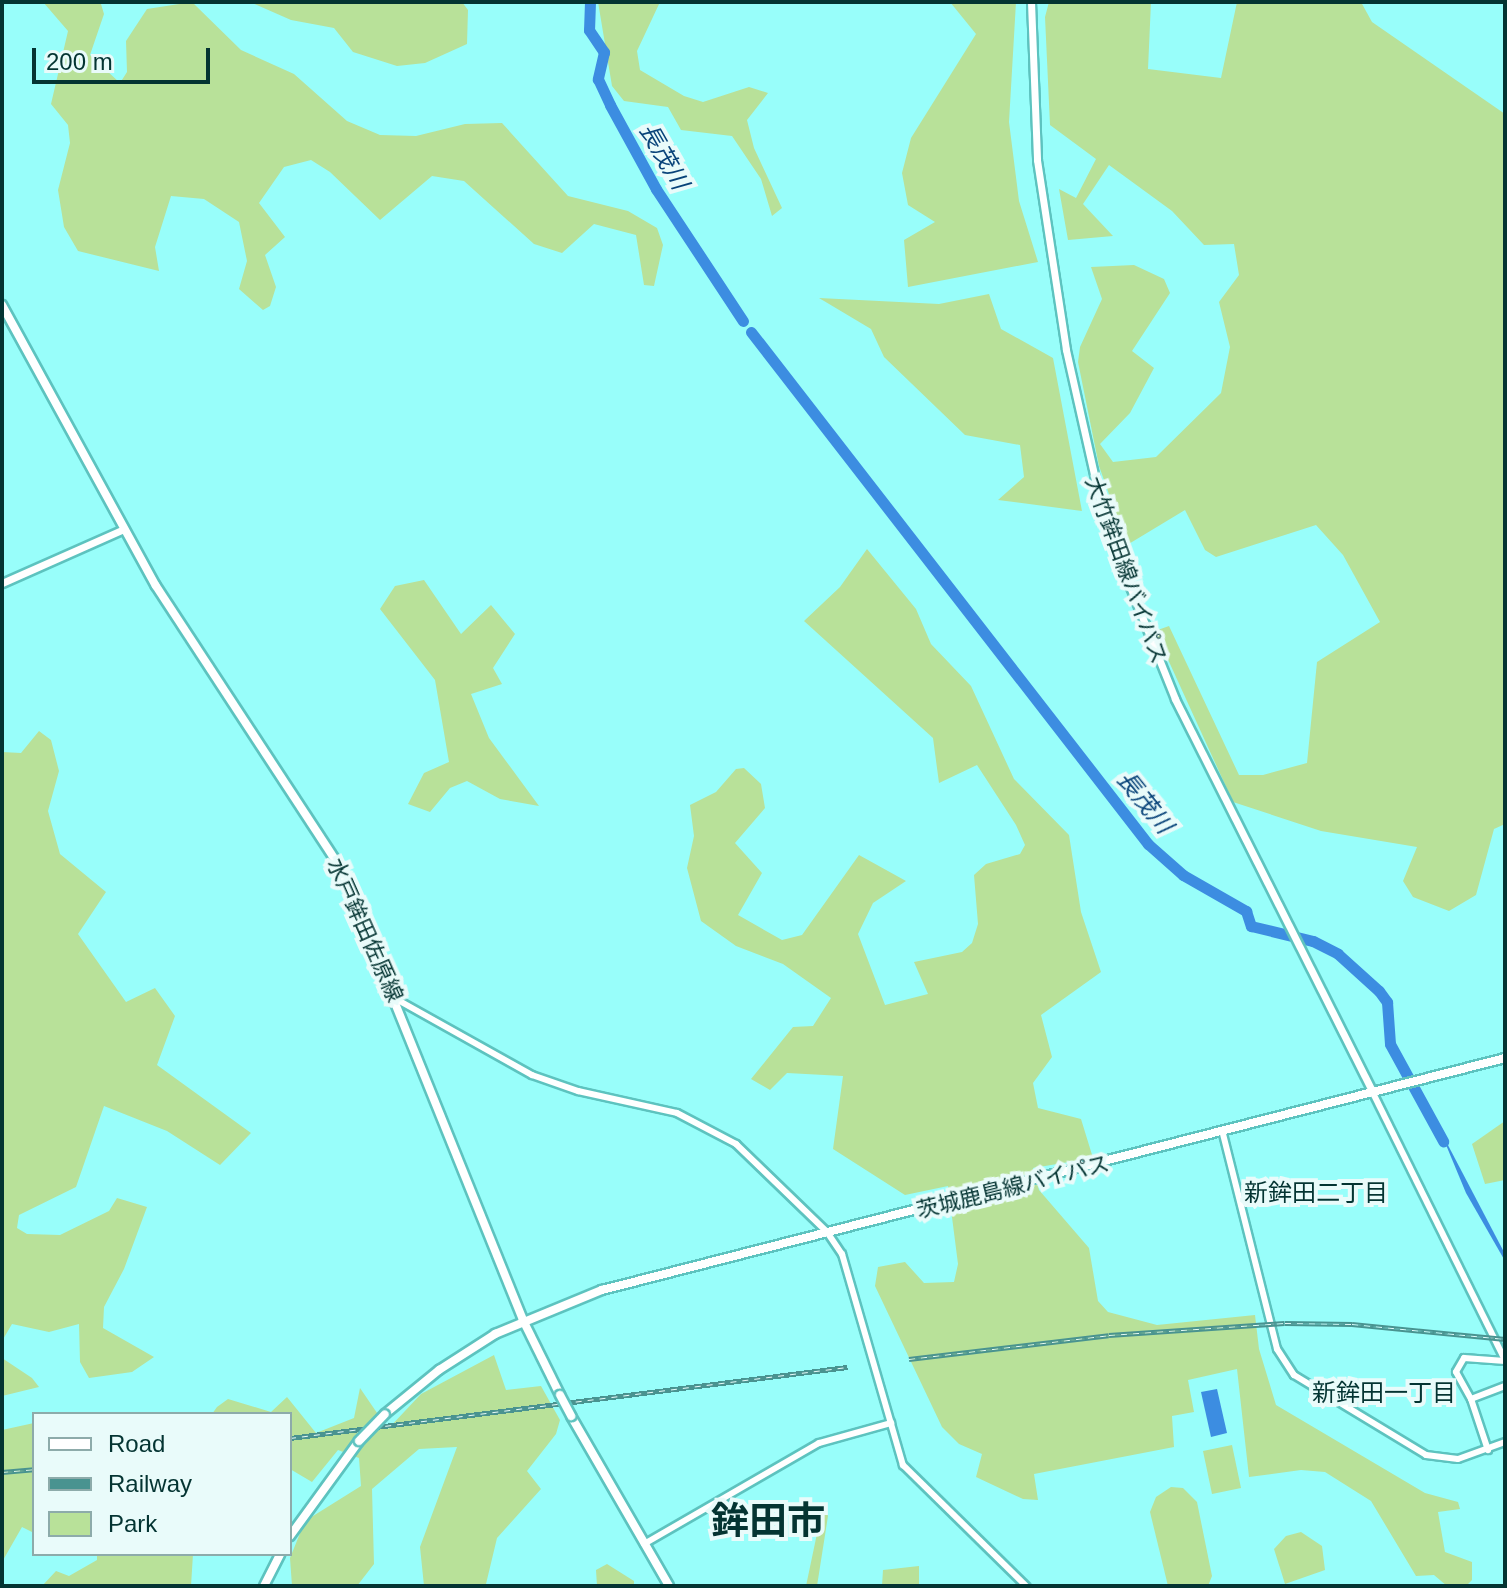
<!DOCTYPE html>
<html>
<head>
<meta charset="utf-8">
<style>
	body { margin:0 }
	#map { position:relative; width:1507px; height:1588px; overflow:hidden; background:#98fefa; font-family:Arial,"Noto Sans JP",sans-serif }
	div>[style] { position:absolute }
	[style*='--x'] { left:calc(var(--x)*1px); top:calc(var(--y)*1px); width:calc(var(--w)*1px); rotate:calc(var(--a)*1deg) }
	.green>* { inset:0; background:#b8e199 }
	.water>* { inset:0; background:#3c8de1 }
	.river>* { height:11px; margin:-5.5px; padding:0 5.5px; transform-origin:5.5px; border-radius:5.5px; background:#3c8de1 }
	.roads { filter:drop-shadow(2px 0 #5dc3bf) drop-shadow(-2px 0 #5dc3bf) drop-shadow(0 2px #5dc3bf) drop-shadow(0 -2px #5dc3bf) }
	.tertiary>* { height:6px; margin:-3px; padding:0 3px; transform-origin:3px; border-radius:3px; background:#fff }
	.secondary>* { height:7px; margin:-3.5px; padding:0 3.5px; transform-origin:3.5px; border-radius:3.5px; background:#fff }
	.primary>* { height:8px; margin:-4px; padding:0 4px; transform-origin:4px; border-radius:4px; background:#fff }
	.rail>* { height:5px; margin-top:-2.5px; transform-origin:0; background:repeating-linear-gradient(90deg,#e9fbfa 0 6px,#499390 0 12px); box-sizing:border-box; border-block:2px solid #499390 }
	.bridges { filter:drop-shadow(2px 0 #5dc3bf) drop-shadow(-2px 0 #5dc3bf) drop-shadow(0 2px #5dc3bf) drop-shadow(0 -2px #5dc3bf) }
	.primary-bridge>* { height:8px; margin:-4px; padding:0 4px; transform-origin:4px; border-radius:4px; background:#fff }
	span { translate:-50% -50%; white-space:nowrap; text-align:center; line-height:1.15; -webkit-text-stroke:8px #e9fbfa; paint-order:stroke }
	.street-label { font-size:22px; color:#043432 }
	.water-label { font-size:24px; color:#084379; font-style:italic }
	.neighbourhood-label { font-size:24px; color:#043432 }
	.town-label { font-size:38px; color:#043432; font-weight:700 }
	.frame { position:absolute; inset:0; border:4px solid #043432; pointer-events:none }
	.legend { position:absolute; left:32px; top:1412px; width:260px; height:144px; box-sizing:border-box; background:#e9fbfa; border:2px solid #8dabaa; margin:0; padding:10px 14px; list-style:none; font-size:24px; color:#043432 }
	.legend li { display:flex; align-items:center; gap:16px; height:40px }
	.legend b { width:40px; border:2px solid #8dabaa }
	.scale { position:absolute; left:32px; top:48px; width:178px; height:36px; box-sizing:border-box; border:4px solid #043432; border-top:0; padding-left:10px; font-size:24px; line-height:28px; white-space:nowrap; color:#043432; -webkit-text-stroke:6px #e9fbfa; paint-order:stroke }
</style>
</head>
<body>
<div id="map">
	<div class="green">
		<div style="clip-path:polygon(43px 2px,101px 4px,104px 14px,90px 55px,120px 83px,127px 72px,126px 41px,147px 9px,192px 2px,241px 50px,294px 74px,347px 121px,380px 135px,416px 136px,465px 124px,502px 123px,568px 196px,628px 211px,657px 228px,663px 245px,654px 286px,644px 285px,636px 235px,594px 224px,562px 253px,534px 244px,464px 181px,432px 176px,380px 220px,330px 172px,311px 160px,284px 167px,259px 203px,285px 237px,265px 255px,276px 287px,270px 306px,263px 310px,239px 289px,247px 261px,239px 222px,204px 199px,171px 196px,155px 247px,159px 271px,78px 251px,64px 227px,58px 190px,70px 143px,68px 125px,51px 104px,68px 31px)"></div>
		<div style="clip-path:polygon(250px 2px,462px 2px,468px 10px,467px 44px,425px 63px,397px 66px,353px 52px,334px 28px,291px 20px)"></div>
		<div style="clip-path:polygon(598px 2px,660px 2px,637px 51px,640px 70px,684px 96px,703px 102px,749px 87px,768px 93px,747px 120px,754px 148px,782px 208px,772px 216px,761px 179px,732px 136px,681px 130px,668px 107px,624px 101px,612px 86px)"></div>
		<div style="clip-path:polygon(950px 2px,1016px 2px,1009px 122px,1019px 201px,1038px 262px,908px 287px,904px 240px,935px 222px,908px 205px,902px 173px,911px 138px,976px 34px)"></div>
		<div style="clip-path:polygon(1049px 2px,1151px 2px,1148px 69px,1221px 78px,1237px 2px,1361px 2px,1372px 22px,1505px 114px,1505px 824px,1494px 829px,1476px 895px,1449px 911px,1413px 897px,1403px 881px,1417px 847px,1321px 831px,1233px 802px,1155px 631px,1169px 626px,1239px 775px,1263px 775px,1307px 763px,1317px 662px,1380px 622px,1343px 555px,1316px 525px,1216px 557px,1205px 550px,1185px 510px,1127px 545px,1099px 466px,1078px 362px,1080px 347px,1102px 299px,1091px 267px,1134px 265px,1164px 279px,1170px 293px,1132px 351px,1154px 368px,1130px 413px,1100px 444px,1113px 462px,1156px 457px,1221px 393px,1230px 347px,1219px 302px,1239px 275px,1234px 244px,1204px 245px,1172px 211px,1109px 165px,1083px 204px,1113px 236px,1068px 240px,1059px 189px,1076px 198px,1096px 159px,1050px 125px,1045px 17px)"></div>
		<div style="clip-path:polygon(989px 294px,1001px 329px,1053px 358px,1082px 511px,998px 500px,1024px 477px,1020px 445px,965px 435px,884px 357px,871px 329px,819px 298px,939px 304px)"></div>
		<div style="clip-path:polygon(867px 549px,916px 609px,931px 644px,971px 686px,1014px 779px,1069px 835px,1081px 912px,1101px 972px,1041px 1015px,1052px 1057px,1033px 1083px,1038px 1108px,1081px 1119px,1093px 1158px,1033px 1168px,1039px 1190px,1089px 1248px,1098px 1301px,1108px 1312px,1157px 1325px,1255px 1315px,1259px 1349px,1276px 1405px,1425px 1493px,1458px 1502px,1460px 1509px,1438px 1512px,1445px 1552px,1472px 1562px,1472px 1580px,1466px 1586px,1447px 1586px,1434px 1575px,1416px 1576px,1371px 1501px,1325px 1472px,1301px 1470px,1249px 1477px,1237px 1369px,1188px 1380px,1194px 1412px,1172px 1416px,1174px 1447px,1034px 1474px,1038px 1500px,1023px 1499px,976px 1477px,982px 1454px,959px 1444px,942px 1427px,875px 1286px,878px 1267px,905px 1262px,924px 1283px,954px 1282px,958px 1264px,948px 1186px,905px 1195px,833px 1149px,843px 1076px,787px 1073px,770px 1090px,751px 1079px,793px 1027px,813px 1026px,831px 998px,783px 964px,736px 946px,701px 921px,687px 868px,694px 836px,690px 805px,716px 792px,736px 769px,744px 768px,761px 784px,765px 808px,735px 843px,762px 873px,738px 915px,782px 940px,802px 935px,859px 855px,906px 881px,873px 903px,858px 934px,885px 1005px,928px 994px,914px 962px,962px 952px,972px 943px,978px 924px,974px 875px,986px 864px,1020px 854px,1025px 845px,1016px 825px,977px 765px,939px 783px,933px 738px,804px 621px,840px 587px)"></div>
		<div style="clip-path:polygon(424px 580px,461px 634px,491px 605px,515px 634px,493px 668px,502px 684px,471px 694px,489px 738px,539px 806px,500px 799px,467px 781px,450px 788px,430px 812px,408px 804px,424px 773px,449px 762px,435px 680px,380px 609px,395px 586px)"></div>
		<div style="clip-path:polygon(39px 731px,51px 740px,59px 771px,48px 811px,60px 854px,106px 892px,78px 934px,126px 1002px,155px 988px,175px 1016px,157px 1065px,251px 1133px,220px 1165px,167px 1131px,104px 1106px,76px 1187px,19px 1215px,17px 1228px,27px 1234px,60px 1235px,109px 1211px,117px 1198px,147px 1207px,124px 1269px,104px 1307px,103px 1328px,154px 1357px,132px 1372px,89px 1378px,80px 1362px,79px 1324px,49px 1332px,12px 1324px,2px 1341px,2px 752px,21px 753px)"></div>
		<div style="clip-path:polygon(1505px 1121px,1505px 1180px,1485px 1184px,1472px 1144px)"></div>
		<div style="clip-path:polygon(494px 1355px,506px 1390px,541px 1386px,560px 1420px,556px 1434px,527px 1471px,541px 1489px,497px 1538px,486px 1584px,499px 1586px,424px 1586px,420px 1547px,457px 1447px,419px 1449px,372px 1489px,374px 1564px,357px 1586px,292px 1586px,290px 1558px,305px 1521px,361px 1486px,359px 1458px,338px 1450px,312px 1482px,290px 1469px,290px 1414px,212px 1414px,217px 1407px,228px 1399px,271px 1412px,287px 1397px,316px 1433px,354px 1418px,360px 1388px,388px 1429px,421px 1394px)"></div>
		<div style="clip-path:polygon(2px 1358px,32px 1378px,39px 1387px,2px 1396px)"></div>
		<div style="clip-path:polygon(34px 1423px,34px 1533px,22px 1527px,2px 1562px,2px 1430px)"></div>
		<div style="clip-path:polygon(1232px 1445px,1241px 1488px,1212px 1494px,1203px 1451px)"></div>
		<div style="clip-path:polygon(1171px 1487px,1183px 1488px,1197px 1502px,1212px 1576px,1208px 1586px,1168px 1586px,1150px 1512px,1156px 1497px)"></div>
		<div style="clip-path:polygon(823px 1505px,828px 1516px,817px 1586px,806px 1586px)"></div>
		<div style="clip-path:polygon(1301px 1532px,1322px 1546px,1325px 1570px,1285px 1584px,1274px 1549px,1286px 1536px)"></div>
		<div style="clip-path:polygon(97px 1554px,193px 1554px,191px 1586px,42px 1586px,56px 1571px,69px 1576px,97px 1560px)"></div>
		<div style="clip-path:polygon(607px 1564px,634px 1581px,634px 1586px,597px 1586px,596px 1570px)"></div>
		<div style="clip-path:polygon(919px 1566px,919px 1586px,882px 1586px,883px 1570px)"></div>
	</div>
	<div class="water">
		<div style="clip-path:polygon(1439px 1128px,1505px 1254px,1505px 1261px,1466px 1193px)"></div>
		<div style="clip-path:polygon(1217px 1389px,1227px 1433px,1211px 1437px,1201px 1392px)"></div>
	</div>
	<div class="river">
		<div style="--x:590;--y:2;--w:28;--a:92"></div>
		<div style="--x:589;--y:30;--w:27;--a:56"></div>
		<div style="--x:604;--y:52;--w:28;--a:103"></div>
		<div style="--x:598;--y:79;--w:29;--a:65"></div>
		<div style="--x:610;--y:105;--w:96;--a:61.3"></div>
		<div style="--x:656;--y:189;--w:158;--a:56.6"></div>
		<div style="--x:751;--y:332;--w:648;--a:52.21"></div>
		<div style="--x:1148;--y:844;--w:47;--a:41.5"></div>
		<div style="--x:1183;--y:875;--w:73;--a:29.7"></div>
		<div style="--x:1246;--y:911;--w:16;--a:72"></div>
		<div style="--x:1251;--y:926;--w:64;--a:13.6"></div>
		<div style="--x:1313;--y:941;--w:28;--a:27"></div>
		<div style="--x:1338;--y:954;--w:55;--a:42.1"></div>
		<div style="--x:1379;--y:991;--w:14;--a:54"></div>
		<div style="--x:1387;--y:1002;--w:42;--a:85.9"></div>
		<div style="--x:1390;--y:1044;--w:111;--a:61.3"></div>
	</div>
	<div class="roads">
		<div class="tertiary">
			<div style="--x:396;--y:999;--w:156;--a:29.2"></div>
			<div style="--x:532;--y:1075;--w:49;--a:19.2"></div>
			<div style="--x:578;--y:1091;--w:101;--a:12.5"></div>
			<div style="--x:677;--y:1113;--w:67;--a:27.7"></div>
			<div style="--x:736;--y:1144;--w:127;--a:44"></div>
			<div style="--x:827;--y:1232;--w:27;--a:56"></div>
			<div style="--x:842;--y:1254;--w:220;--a:73.9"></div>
			<div style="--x:903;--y:1465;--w:173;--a:44.5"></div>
			<div style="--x:1373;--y:1093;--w:298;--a:63.7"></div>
			<div style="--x:1223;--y:1134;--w:222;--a:75.9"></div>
			<div style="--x:1277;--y:1349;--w:31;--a:57"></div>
			<div style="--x:1294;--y:1375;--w:154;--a:31.2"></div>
			<div style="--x:1426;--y:1455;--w:32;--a:7"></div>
			<div style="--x:1458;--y:1459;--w:50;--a:-19.9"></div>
			<div style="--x:1505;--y:1361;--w:41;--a:-175.8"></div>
			<div style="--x:1464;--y:1358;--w:16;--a:120"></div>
			<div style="--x:1456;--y:1372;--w:31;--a:61"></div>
			<div style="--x:1471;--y:1399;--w:36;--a:-21"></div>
			<div style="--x:1471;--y:1399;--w:54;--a:71.6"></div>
			<div style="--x:644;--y:1544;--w:202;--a:-30"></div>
			<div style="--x:819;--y:1443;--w:75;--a:-15.5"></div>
		</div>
		<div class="secondary">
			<div style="--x:1031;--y:2;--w:158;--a:87.8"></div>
			<div style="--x:1037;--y:160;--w:192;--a:81.3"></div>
			<div style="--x:1066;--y:350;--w:181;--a:77.3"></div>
			<div style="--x:1106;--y:527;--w:185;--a:68.1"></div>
			<div style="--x:1175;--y:699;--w:441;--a:63.3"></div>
			<div style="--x:2;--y:583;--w:133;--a:-23.9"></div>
		</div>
		<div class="primary">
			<div style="--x:2;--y:305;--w:320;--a:61.3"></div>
			<div style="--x:156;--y:586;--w:336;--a:56.8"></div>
			<div style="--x:340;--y:867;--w:489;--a:68"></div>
			<div style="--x:523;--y:1320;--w:84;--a:63.7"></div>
			<div style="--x:385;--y:1414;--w:70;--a:-39.2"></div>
			<div style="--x:439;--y:1370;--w:67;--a:-32.7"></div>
			<div style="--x:495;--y:1334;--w:116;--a:-22.4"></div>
			<div style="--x:602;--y:1290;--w:932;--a:-14.41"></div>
			<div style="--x:571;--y:1416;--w:196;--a:60"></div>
			<div style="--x:290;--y:1536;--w:117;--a:-54"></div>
			<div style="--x:264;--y:1586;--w:36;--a:-63"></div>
		</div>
	</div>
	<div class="rail">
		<div style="--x:909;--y:1359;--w:201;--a:-6.8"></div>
		<div style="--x:1109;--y:1335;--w:176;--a:-3.9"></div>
		<div style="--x:1285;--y:1323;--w:67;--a:0.9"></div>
		<div style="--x:1352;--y:1324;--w:154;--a:5.6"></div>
		<div style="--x:290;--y:1438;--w:562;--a:-7.26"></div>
		<div style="--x:2;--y:1472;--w:32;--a:-5"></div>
	</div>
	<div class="bridges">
		<div class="primary-bridge">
			<div style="--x:560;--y:1395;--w:24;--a:62"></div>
			<div style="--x:359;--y:1441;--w:37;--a:-46"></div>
		</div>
	</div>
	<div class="street-label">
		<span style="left:1126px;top:570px;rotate:70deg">大竹鉾田線バイパス</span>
		<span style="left:365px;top:930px;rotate:66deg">水戸鉾田佐原線</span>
		<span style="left:1013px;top:1187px;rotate:-14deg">茨城鹿島線バイパス</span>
	</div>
	<div class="water-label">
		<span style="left:664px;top:156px;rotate:60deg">長茂川</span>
		<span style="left:1145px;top:802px;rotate:51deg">長茂川</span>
	</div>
	<div class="neighbourhood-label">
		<span style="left:1316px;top:1193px">新鉾田二丁目</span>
		<span style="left:1384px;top:1393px">新鉾田一丁目</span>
	</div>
	<div class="town-label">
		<span style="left:768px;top:1522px">鉾田市</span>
	</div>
	<div class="frame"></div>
	<ul class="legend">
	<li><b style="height:10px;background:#fff"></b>Road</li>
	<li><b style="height:10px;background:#499390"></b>Railway</li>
	<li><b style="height:22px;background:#b8e199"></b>Park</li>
	</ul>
	<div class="scale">200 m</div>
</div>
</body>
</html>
